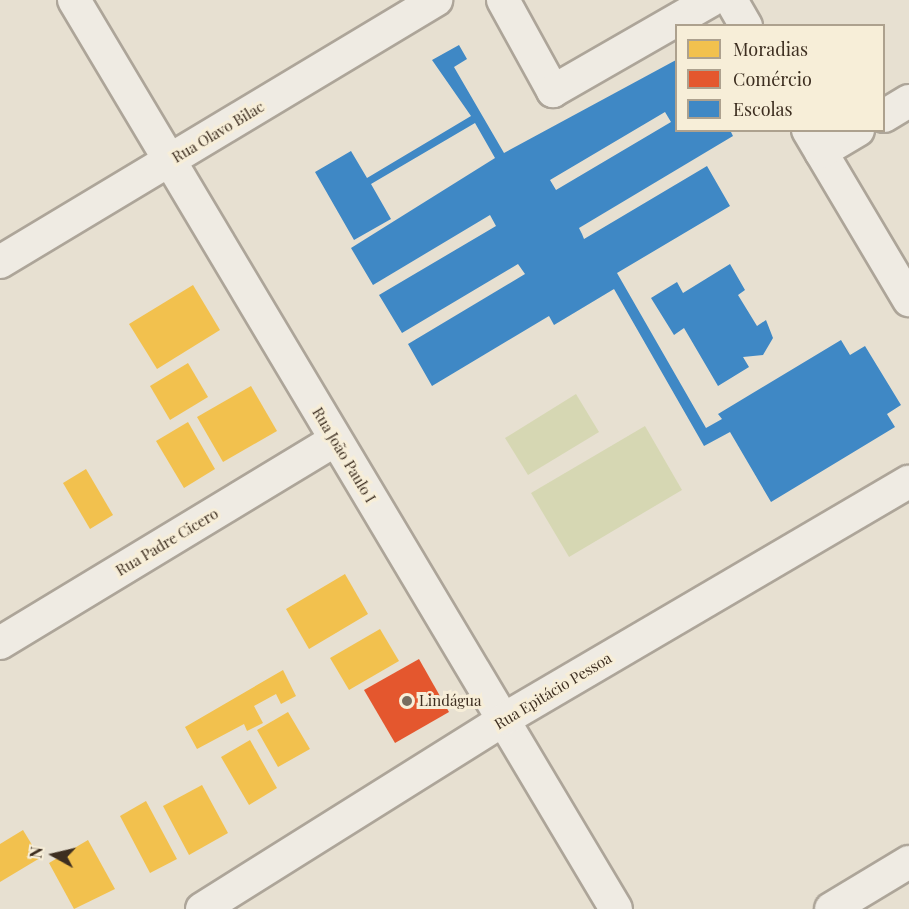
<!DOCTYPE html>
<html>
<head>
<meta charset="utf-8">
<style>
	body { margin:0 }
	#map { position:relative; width:909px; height:909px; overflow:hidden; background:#e7e0d1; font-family:"Playfair Display",serif }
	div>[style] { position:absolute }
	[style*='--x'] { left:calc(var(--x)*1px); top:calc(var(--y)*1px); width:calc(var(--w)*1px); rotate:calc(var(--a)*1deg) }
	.green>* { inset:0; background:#d6d7b3 }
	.homes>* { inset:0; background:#f2c14e }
	.shops>* { inset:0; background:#e4572e }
	.schools>* { inset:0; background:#3f88c5 }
	.roads { filter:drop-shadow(2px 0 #ada599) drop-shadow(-2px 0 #ada599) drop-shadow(0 2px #ada599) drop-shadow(0 -2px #ada599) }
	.minor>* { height:32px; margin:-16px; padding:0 16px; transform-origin:16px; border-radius:16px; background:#efebe3 }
	.dots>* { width:16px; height:16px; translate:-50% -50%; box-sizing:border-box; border:3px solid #f7eed8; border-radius:50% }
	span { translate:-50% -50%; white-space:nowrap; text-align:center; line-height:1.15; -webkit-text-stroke:6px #f7eed8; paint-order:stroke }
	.street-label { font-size:15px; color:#3d2e20 }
	.poi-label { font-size:15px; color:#3d2e20 }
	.left { translate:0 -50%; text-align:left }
	.legend { position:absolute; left:675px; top:24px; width:210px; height:108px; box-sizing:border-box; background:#f7eed8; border:2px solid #ada18e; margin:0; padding:8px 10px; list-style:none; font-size:18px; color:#3d2e20 }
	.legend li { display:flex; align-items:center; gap:12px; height:30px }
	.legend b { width:30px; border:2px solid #ada18e }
	.north { position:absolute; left:24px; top:825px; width:60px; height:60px; -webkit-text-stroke:4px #f7eed8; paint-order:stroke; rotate:278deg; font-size:16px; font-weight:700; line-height:24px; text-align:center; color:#3d2e20 }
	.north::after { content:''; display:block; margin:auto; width:21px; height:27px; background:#3d2e20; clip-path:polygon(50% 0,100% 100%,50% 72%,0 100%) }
</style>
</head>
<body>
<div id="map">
	<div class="green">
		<div style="clip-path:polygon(576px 394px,599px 432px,528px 475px,505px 438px)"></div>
		<div style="clip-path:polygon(645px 426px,682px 490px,569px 557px,531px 493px)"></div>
	</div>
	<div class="homes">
		<div style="clip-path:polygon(193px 285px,220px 330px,157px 369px,129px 324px)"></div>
		<div style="clip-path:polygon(188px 363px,208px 397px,170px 420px,150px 386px)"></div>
		<div style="clip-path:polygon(251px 386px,277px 431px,223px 462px,197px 417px)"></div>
		<div style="clip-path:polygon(188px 422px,215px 469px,184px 488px,156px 441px)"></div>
		<div style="clip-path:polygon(86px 469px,113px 515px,90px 529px,63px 483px)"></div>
		<div style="clip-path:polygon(345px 574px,368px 614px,309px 649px,286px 609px)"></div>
		<div style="clip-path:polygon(380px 629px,399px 661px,349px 690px,330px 658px)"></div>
		<div style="clip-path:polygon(283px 670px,296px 696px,281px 704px,276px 694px,254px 706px,263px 723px,247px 731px,244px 724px,197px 749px,185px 727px)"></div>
		<div style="clip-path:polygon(288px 712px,310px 749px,278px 767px,257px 730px)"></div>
		<div style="clip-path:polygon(250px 740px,277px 788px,249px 805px,221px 757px)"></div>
		<div style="clip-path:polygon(202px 785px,228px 833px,189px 855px,163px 806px)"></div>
		<div style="clip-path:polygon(146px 801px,177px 859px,150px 873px,120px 816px)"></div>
		<div style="clip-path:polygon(23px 830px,40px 858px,0 882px,0 844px)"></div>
		<div style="clip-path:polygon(88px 840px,115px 889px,74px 909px,49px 863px)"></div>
	</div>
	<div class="shops">
		<div style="clip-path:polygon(419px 659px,449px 712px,395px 743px,364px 690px)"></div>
	</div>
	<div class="schools">
		<div style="clip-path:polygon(evenodd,459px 45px,467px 59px,454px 67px,504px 153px,676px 60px,676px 130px,730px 130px,733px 136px,579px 228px,582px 234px,584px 239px,707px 166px,730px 206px,617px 273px,706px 428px,722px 419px,718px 414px,841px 340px,850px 355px,865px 346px,901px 405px,887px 414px,895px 427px,771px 502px,730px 432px,704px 446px,614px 289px,554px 325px,549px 316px,432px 386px,408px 344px,525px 274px,518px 264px,402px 333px,379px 295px,496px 226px,490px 215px,373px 285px,351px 248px,495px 158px,475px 123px,371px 184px,391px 219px,354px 240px,315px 172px,351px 151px,367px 178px,471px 116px,432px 60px,459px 45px,665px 112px,671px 122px,556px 190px,550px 180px,665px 112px)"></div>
		<div style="clip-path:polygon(730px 264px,745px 290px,738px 295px,757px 326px,766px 320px,773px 338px,763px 355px,743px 357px,749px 367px,718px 386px,684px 328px,674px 335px,651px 298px,677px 282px,683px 293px)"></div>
	</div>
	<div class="roads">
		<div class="minor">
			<div style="--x:74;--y:0;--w:1058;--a:59.19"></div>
			<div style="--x:503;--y:0;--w:104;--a:61.2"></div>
			<div style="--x:553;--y:91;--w:182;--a:-29.9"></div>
			<div style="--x:731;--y:0;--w:30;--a:60"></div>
			<div style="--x:884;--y:116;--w:29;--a:-31"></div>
			<div style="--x:808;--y:130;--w:198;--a:59.3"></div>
			<div style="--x:821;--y:152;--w:43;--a:-30.7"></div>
			<div style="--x:0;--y:262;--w:509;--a:-31"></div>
			<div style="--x:0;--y:643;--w:390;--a:-31.2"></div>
			<div style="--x:202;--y:909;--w:359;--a:-32.1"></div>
			<div style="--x:506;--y:718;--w:467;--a:-30.4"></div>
			<div style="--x:831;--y:909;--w:91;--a:-31.1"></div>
		</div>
	</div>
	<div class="dots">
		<div style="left:407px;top:701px;background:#786c5e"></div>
	</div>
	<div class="street-label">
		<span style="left:218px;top:132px;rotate:-31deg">Rua Olavo Bilac</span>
		<span style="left:344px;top:455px;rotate:59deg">Rua João Paulo I</span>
		<span style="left:167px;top:542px;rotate:-31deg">Rua Padre Cicero</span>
		<span style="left:553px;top:691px;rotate:-31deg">Rua Epitácio Pessoa</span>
	</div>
	<div class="poi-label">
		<span class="left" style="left:419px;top:701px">Lindágua</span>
	</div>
	<ul class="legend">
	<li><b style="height:16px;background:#f2c14e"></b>Moradias</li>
	<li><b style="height:16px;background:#e4572e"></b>Comércio</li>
	<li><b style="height:16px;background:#3f88c5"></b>Escolas</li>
	</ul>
	<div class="north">N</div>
</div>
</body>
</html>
